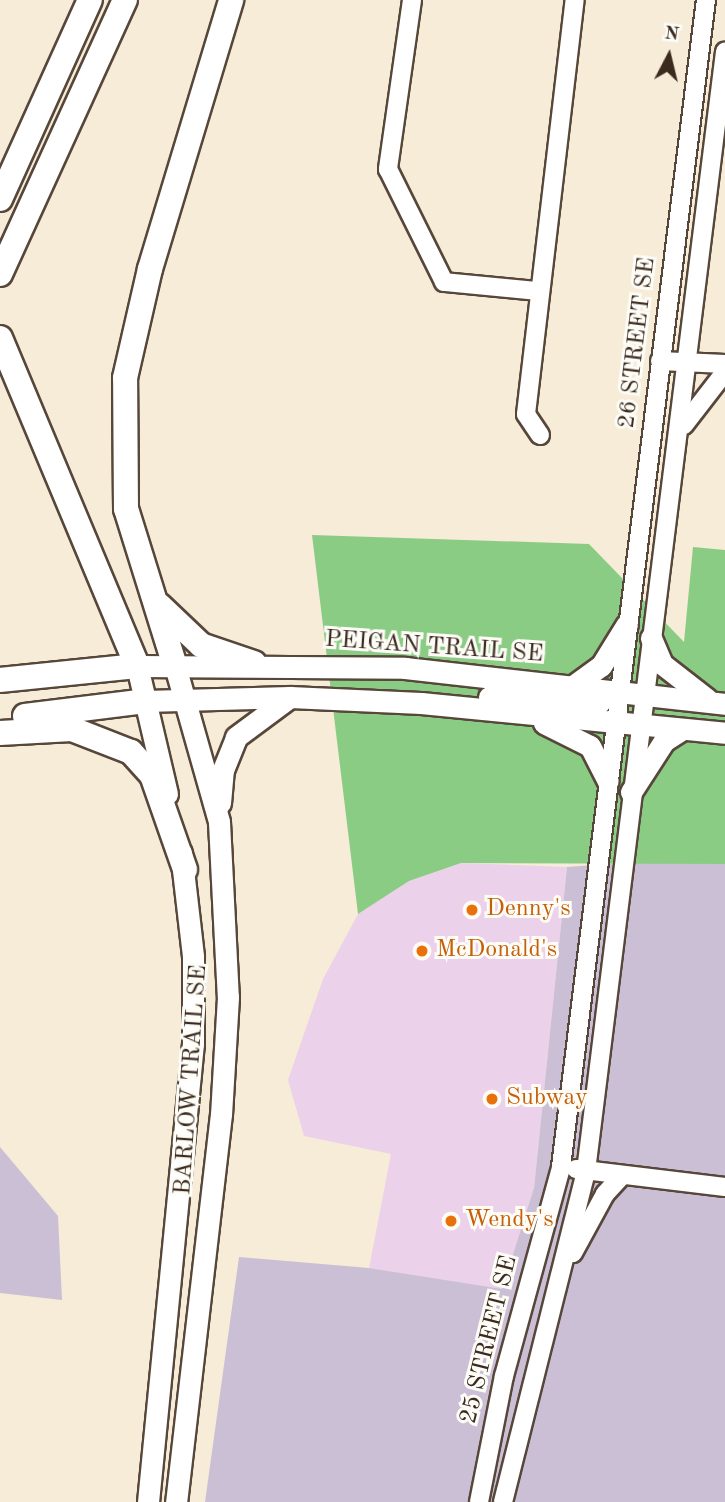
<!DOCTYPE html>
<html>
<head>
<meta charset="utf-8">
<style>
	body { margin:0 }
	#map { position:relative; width:725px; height:1502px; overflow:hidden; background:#f6ecd8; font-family:"Old Standard TT",serif }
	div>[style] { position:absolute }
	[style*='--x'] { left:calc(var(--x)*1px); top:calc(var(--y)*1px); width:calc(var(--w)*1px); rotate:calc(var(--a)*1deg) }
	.built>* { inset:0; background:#ecd1ea }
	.industrial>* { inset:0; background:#cbbfd5 }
	.green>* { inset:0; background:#8bcc85 }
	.roads { filter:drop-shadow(2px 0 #57473a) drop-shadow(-2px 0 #57473a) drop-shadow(0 2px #57473a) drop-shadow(0 -2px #57473a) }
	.minor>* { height:18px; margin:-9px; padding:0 9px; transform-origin:9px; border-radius:9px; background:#fff }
	.major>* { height:21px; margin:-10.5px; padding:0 10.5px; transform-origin:10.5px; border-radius:10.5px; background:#fff }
	.highway>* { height:24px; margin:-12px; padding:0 12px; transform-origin:12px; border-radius:12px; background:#fff }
	.dots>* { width:19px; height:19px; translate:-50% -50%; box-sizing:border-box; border:4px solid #fdfcf7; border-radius:50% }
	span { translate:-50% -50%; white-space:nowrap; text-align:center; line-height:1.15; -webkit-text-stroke:6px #fdfcf7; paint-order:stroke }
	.street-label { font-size:24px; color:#3b2a1e }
	.food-label { font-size:24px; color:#c56008 }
	.left { translate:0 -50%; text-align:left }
	.north { position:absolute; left:634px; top:21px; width:70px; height:70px; -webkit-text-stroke:5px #fdfcf7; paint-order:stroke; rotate:7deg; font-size:19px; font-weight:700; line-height:28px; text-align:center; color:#3b2a1e }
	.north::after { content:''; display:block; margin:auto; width:24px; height:32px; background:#3b2a1e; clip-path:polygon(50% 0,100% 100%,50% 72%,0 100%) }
</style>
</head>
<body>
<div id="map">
	<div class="built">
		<div style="clip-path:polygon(461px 863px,567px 867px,534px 1188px,502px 1290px,369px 1268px,391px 1154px,304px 1136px,288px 1080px,323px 979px,358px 914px,409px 881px)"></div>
	</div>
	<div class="industrial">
		<div style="clip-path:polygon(645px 861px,725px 864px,725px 1502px,205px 1502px,239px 1257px,369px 1268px,502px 1289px,534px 1188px,567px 867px)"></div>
		<div style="clip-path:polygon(0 1147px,58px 1216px,62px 1300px,0 1293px)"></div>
	</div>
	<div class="green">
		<div style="clip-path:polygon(312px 535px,589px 544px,684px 642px,693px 547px,725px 550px,725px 864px,461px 863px,409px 881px,358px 914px)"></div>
	</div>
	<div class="roads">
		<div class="minor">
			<div style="--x:412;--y:0;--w:171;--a:98.1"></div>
			<div style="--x:388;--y:169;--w:126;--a:63.6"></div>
			<div style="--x:444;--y:282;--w:94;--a:5.5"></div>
			<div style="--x:660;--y:361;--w:65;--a:2.6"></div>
			<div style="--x:684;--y:425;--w:67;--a:-52.3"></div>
			<div style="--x:540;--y:435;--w:25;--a:-124"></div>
			<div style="--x:526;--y:414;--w:417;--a:-83.3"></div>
			<div style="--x:576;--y:1169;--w:150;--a:6.9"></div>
			<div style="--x:573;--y:1253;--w:67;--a:-61.5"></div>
			<div style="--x:605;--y:1194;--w:26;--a:-47"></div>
			<div style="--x:479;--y:1502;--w:128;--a:-78.8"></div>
			<div style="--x:504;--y:1376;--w:217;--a:-74.7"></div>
			<div style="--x:561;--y:1167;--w:1176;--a:-82.92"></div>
			<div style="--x:503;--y:1502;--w:341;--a:-75.9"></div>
			<div style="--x:586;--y:1171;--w:1128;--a:-82.92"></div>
		</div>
		<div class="major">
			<div style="--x:651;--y:638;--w:28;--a:67"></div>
			<div style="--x:662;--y:664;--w:57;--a:37.9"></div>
			<div style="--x:175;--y:666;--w:162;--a:74.2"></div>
			<div style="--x:219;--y:822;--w:175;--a:87.1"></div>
			<div style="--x:228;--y:997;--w:117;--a:93.4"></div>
			<div style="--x:221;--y:1114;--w:391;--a:96.6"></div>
			<div style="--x:573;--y:686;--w:34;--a:-36"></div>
			<div style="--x:601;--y:666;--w:49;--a:-58.2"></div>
			<div style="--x:489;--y:697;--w:111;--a:2.6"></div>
			<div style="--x:145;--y:701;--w:145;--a:-1.6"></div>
			<div style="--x:290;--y:697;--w:131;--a:2.6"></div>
			<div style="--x:421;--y:703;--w:305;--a:5.6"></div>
			<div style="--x:544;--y:723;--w:51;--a:26.6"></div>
			<div style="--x:590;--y:746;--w:39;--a:63"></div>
			<div style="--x:631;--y:792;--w:61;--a:-57.1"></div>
			<div style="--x:664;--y:741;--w:20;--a:-33"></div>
			<div style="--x:167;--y:794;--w:131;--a:-103.2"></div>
			<div style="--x:137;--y:666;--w:268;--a:0.4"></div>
			<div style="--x:405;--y:668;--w:322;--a:6.4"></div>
			<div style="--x:220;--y:803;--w:33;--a:-85"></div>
			<div style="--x:223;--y:770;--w:35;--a:-68"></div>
			<div style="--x:236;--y:737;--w:67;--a:-36.5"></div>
			<div style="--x:148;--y:1502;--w:460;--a:-84.4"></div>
			<div style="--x:193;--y:1044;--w:88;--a:-90"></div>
			<div style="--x:193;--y:956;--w:104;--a:-96.6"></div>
		</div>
		<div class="highway">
			<div style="--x:0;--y:199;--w:218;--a:-65.7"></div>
			<div style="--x:0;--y:274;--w:301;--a:-65.5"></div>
			<div style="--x:0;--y:338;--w:355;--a:67.3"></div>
			<div style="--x:137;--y:666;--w:138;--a:174.2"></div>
			<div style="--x:160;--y:606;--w:57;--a:43.6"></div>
			<div style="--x:201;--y:645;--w:56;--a:18.8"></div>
			<div style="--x:175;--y:666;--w:164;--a:-107.3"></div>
			<div style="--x:126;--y:509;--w:131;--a:-90.4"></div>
			<div style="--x:125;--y:378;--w:112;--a:-77.1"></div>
			<div style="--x:150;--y:269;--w:281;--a:-73.2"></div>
			<div style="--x:25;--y:716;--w:121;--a:-7.1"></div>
			<div style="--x:0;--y:733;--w:72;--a:-3.2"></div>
			<div style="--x:72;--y:729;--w:63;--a:21.3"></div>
			<div style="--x:131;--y:752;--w:31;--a:48"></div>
			<div style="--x:152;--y:775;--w:100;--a:70.7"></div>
		</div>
	</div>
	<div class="dots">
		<div style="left:472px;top:910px;background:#e8710a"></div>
		<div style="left:422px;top:951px;background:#e8710a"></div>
		<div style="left:492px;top:1099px;background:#e8710a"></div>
		<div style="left:451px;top:1221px;background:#e8710a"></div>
	</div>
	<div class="street-label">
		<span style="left:638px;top:343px;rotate:-83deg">26 STREET SE</span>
		<span style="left:434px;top:648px;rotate:4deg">PEIGAN TRAIL SE</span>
		<span style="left:192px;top:1080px;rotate:-86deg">BARLOW TRAIL SE</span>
		<span style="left:490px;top:1340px;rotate:-76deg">25 STREET SE</span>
	</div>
	<div class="food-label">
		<span class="left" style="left:486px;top:910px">Denny's</span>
		<span class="left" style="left:436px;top:951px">McDonald's</span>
		<span class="left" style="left:506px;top:1099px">Subway</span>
		<span class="left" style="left:465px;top:1221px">Wendy's</span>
	</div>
	<div class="north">N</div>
</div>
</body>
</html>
